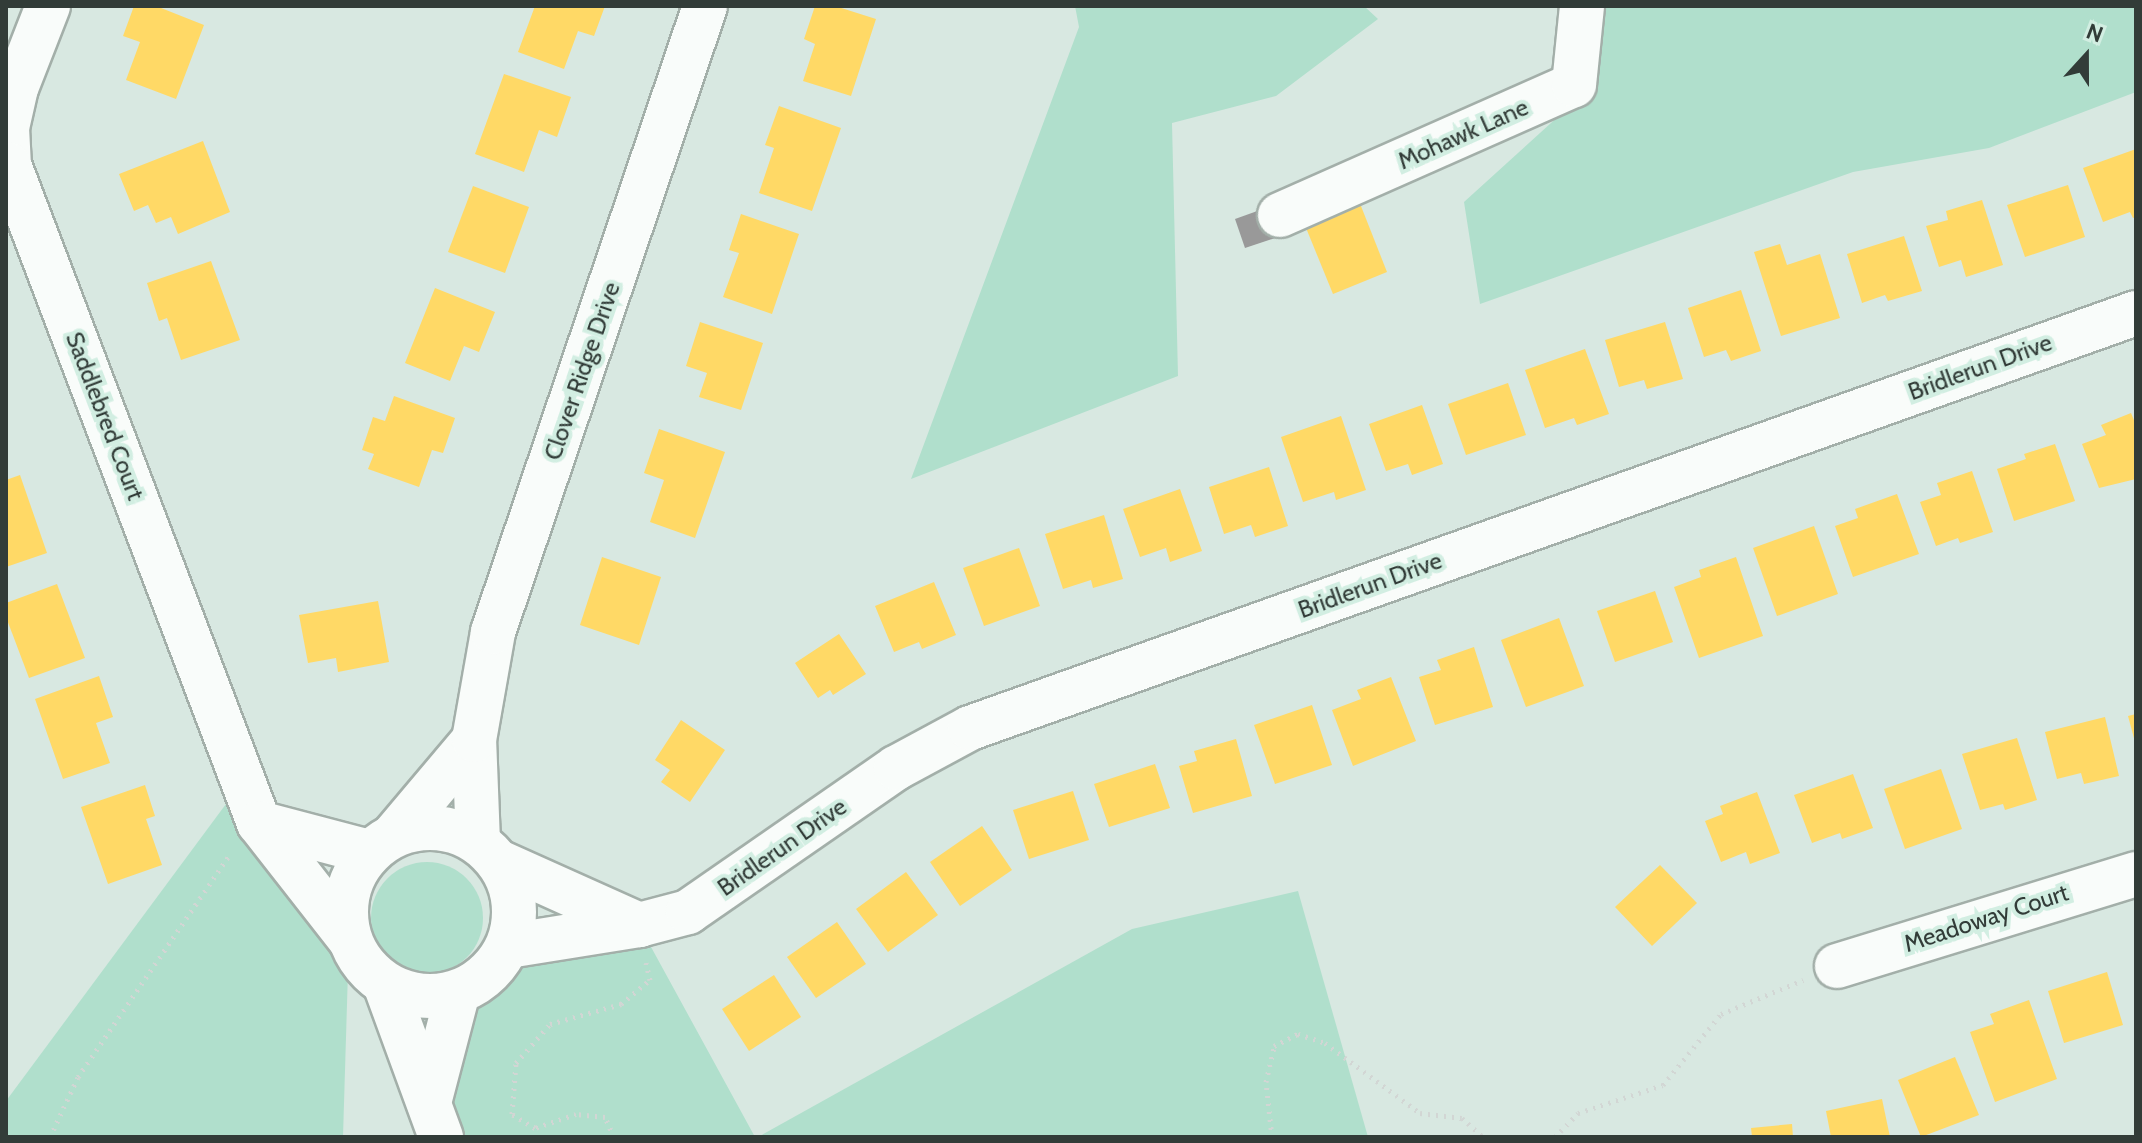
<!DOCTYPE html>
<html>
<head>
<meta charset="utf-8">
<style>
	body { margin:0 }
	#map { position:relative; width:2142px; height:1143px; overflow:hidden; background:#d8e8e1; font-family:Cabin,sans-serif }
	div>[style] { position:absolute }
	[style*='--x'] { left:calc(var(--x)*1px); top:calc(var(--y)*1px); width:calc(var(--w)*1px); rotate:calc(var(--a)*1deg) }
	.green>* { inset:0; background:#b0dfcc }
	.round { border-radius:50% }
	.homes>* { inset:0; background:#ffd966 }
	.industry>* { inset:0; background:#999 }
	.path>* { height:5px; margin-top:-2.5px; transform-origin:0; background:repeating-linear-gradient(90deg,#d2d6d4 0 2px,transparent 0 8px) }
	.roads { filter:drop-shadow(2px 0 #a3afa9) drop-shadow(-2px 0 #a3afa9) drop-shadow(0 2px #a3afa9) drop-shadow(0 -2px #a3afa9) }
	.minor>* { height:44px; margin:-22px; padding:0 22px; transform-origin:22px; border-radius:22px; background:#f9fcfa }
	.minor>.ring { margin:-22px; padding:0; box-sizing:content-box; background:none; border:44px solid #f9fcfa; border-radius:50% }
	span { translate:-50% -50%; white-space:nowrap; text-align:center; line-height:1.15; -webkit-text-stroke:8px #d2eee2; paint-order:stroke }
	.street-label { font-size:24px; color:#323c38 }
	.frame { position:absolute; inset:0; border:8px solid #323c38; pointer-events:none }
	.north { position:absolute; left:2046px; top:16px; width:80px; height:80px; -webkit-text-stroke:6px #d2eee2; paint-order:stroke; rotate:21deg; font-size:22px; font-weight:700; line-height:32px; text-align:center; color:#323c38 }
	.north::after { content:''; display:block; margin:auto; width:28px; height:36px; background:#323c38; clip-path:polygon(50% 0,100% 100%,50% 72%,0 100%) }
</style>
</head>
<body>
<div id="map">
	<div class="green">
		<div style="clip-path:polygon(1075px 6px,1364px 6px,1378px 19px,1276px 96px,1172px 123px,1178px 376px,911px 479px,1079px 27px)"></div>
		<div style="clip-path:polygon(1589px 6px,2136px 6px,2136px 92px,1989px 148px,1853px 172px,1480px 304px,1464px 202px,1594px 84px)"></div>
		<div style="clip-path:polygon(243px 781px,349px 938px,343px 1137px,6px 1137px,6px 1101px)"></div>
		<div class="round" style="left:371px;top:862px;width:112px;height:112px"></div>
		<div style="clip-path:polygon(1298px 891px,1368px 1137px,758px 1137px,1132px 929px)"></div>
		<div style="clip-path:polygon(639px 925px,755px 1137px,441px 1137px,458px 992px,484px 977px,508px 946px)"></div>
	</div>
	<div class="homes">
		<div style="clip-path:polygon(134px 6px,156px 6px,204px 25px,176px 99px,126px 80px,140px 42px,123px 36px)"></div>
		<div style="clip-path:polygon(535px 6px,605px 6px,594px 36px,578px 31px,564px 69px,518px 52px)"></div>
		<div style="clip-path:polygon(815px 6px,835px 6px,876px 19px,851px 96px,803px 81px,815px 44px,804px 39px)"></div>
		<div style="clip-path:polygon(504px 74px,571px 97px,557px 137px,539px 130px,524px 172px,475px 154px)"></div>
		<div style="clip-path:polygon(779px 106px,841px 128px,812px 211px,759px 193px,774px 148px,765px 145px)"></div>
		<div style="clip-path:polygon(203px 141px,230px 212px,178px 234px,171px 217px,156px 223px,148px 205px,134px 211px,119px 174px)"></div>
		<div style="clip-path:polygon(2136px 149px,2136px 217px,2133px 218px,2130px 212px,2103px 222px,2083px 168px)"></div>
		<div style="clip-path:polygon(2068px 185px,2085px 237px,2025px 257px,2007px 205px)"></div>
		<div style="clip-path:polygon(473px 186px,529px 207px,505px 273px,448px 252px)"></div>
		<div style="clip-path:polygon(1982px 200px,2003px 265px,1966px 277px,1961px 260px,1939px 267px,1926px 226px,1948px 220px,1946px 211px)"></div>
		<div style="clip-path:polygon(1359px 201px,1387px 272px,1333px 294px,1304px 223px)"></div>
		<div style="clip-path:polygon(741px 214px,799px 234px,772px 314px,723px 297px,739px 253px,729px 250px)"></div>
		<div style="clip-path:polygon(1904px 236px,1922px 291px,1888px 301px,1885px 295px,1862px 303px,1847px 254px)"></div>
		<div style="clip-path:polygon(1780px 244px,1787px 265px,1820px 254px,1840px 318px,1781px 336px,1754px 252px)"></div>
		<div style="clip-path:polygon(211px 261px,240px 340px,181px 360px,167px 318px,159px 321px,147px 283px)"></div>
		<div style="clip-path:polygon(435px 288px,495px 312px,479px 352px,464px 346px,450px 381px,405px 363px)"></div>
		<div style="clip-path:polygon(1741px 290px,1761px 351px,1731px 361px,1726px 350px,1704px 357px,1688px 308px)"></div>
		<div style="clip-path:polygon(700px 322px,763px 343px,741px 410px,699px 397px,707px 373px,686px 366px)"></div>
		<div style="clip-path:polygon(1665px 322px,1683px 379px,1647px 389px,1644px 380px,1619px 387px,1605px 340px)"></div>
		<div style="clip-path:polygon(1585px 349px,1609px 414px,1577px 425px,1574px 418px,1545px 428px,1525px 370px)"></div>
		<div style="clip-path:polygon(1508px 383px,1526px 435px,1466px 455px,1448px 404px)"></div>
		<div style="clip-path:polygon(394px 396px,455px 418px,443px 453px,432px 450px,419px 487px,368px 469px,374px 454px,362px 450px,373px 417px,385px 421px)"></div>
		<div style="clip-path:polygon(1422px 405px,1443px 464px,1412px 475px,1408px 464px,1386px 471px,1369px 424px)"></div>
		<div style="clip-path:polygon(2131px 413px,2136px 425px,2136px 479px,2099px 488px,2082px 444px,2106px 435px,2101px 425px)"></div>
		<div style="clip-path:polygon(1341px 416px,1366px 490px,1336px 500px,1334px 492px,1303px 502px,1281px 437px)"></div>
		<div style="clip-path:polygon(659px 429px,725px 452px,695px 538px,650px 522px,664px 480px,644px 473px)"></div>
		<div style="clip-path:polygon(2055px 444px,2075px 501px,2014px 521px,1997px 469px,2026px 459px,2024px 454px)"></div>
		<div style="clip-path:polygon(1269px 467px,1288px 526px,1255px 537px,1251px 525px,1224px 534px,1209px 487px)"></div>
		<div style="clip-path:polygon(1972px 471px,1993px 532px,1960px 543px,1958px 538px,1936px 546px,1920px 502px,1941px 495px,1937px 483px)"></div>
		<div style="clip-path:polygon(20px 475px,47px 553px,6px 567px,6px 480px)"></div>
		<div style="clip-path:polygon(1180px 489px,1202px 551px,1170px 562px,1166px 548px,1140px 557px,1123px 509px)"></div>
		<div style="clip-path:polygon(1897px 494px,1919px 554px,1853px 577px,1835px 526px,1858px 518px,1855px 509px)"></div>
		<div style="clip-path:polygon(1104px 515px,1123px 579px,1093px 588px,1091px 580px,1063px 589px,1045px 534px)"></div>
		<div style="clip-path:polygon(1814px 526px,1838px 594px,1777px 616px,1753px 548px)"></div>
		<div style="clip-path:polygon(1019px 548px,1040px 606px,984px 626px,963px 568px)"></div>
		<div style="clip-path:polygon(602px 557px,661px 577px,639px 645px,580px 625px)"></div>
		<div style="clip-path:polygon(1736px 557px,1763px 636px,1699px 658px,1674px 587px,1701px 577px,1699px 570px)"></div>
		<div style="clip-path:polygon(934px 582px,956px 635px,922px 649px,919px 642px,894px 652px,875px 606px)"></div>
		<div style="clip-path:polygon(57px 584px,85px 658px,29px 678px,6px 617px,6px 603px)"></div>
		<div style="clip-path:polygon(1655px 591px,1673px 642px,1615px 662px,1597px 611px)"></div>
		<div style="clip-path:polygon(378px 601px,389px 662px,338px 672px,336px 658px,308px 663px,299px 615px)"></div>
		<div style="clip-path:polygon(1559px 618px,1584px 686px,1526px 707px,1501px 640px)"></div>
		<div style="clip-path:polygon(839px 634px,866px 674px,833px 695px,830px 690px,818px 698px,795px 663px)"></div>
		<div style="clip-path:polygon(1474px 647px,1493px 707px,1435px 725px,1419px 677px,1441px 670px,1437px 660px)"></div>
		<div style="clip-path:polygon(99px 676px,113px 717px,96px 723px,110px 763px,63px 779px,35px 699px)"></div>
		<div style="clip-path:polygon(1391px 677px,1416px 741px,1353px 766px,1332px 710px,1361px 699px,1357px 690px)"></div>
		<div style="clip-path:polygon(1312px 705px,1332px 765px,1275px 784px,1254px 725px)"></div>
		<div style="clip-path:polygon(2136px 714px,2136px 741px,2135px 742px,2128px 716px)"></div>
		<div style="clip-path:polygon(2105px 717px,2119px 776px,2084px 784px,2081px 773px,2057px 779px,2045px 732px)"></div>
		<div style="clip-path:polygon(681px 720px,725px 750px,690px 802px,661px 782px,670px 770px,655px 760px)"></div>
		<div style="clip-path:polygon(2017px 738px,2037px 800px,2005px 810px,2003px 804px,1980px 810px,1962px 754px)"></div>
		<div style="clip-path:polygon(1236px 739px,1252px 796px,1193px 813px,1179px 766px,1197px 761px,1194px 751px)"></div>
		<div style="clip-path:polygon(1155px 764px,1170px 808px,1109px 827px,1094px 784px)"></div>
		<div style="clip-path:polygon(1941px 769px,1962px 829px,1905px 849px,1884px 789px)"></div>
		<div style="clip-path:polygon(1853px 774px,1873px 828px,1842px 839px,1840px 833px,1812px 843px,1794px 795px)"></div>
		<div style="clip-path:polygon(145px 785px,155px 816px,146px 819px,162px 865px,108px 884px,81px 807px)"></div>
		<div style="clip-path:polygon(1073px 791px,1089px 840px,1029px 859px,1013px 810px)"></div>
		<div style="clip-path:polygon(1757px 792px,1780px 853px,1750px 864px,1746px 852px,1721px 862px,1705px 821px,1723px 814px,1720px 806px)"></div>
		<div style="clip-path:polygon(982px 826px,1012px 870px,960px 906px,930px 862px)"></div>
		<div style="clip-path:polygon(1660px 865px,1697px 903px,1652px 946px,1615px 907px)"></div>
		<div style="clip-path:polygon(906px 872px,938px 915px,888px 952px,856px 909px)"></div>
		<div style="clip-path:polygon(837px 922px,866px 964px,816px 998px,787px 957px)"></div>
		<div style="clip-path:polygon(2107px 972px,2123px 1025px,2064px 1043px,2048px 991px)"></div>
		<div style="clip-path:polygon(774px 975px,801px 1017px,749px 1051px,722px 1009px)"></div>
		<div style="clip-path:polygon(2029px 1000px,2057px 1079px,1995px 1102px,1970px 1032px,1994px 1024px,1990px 1014px)"></div>
		<div style="clip-path:polygon(1955px 1057px,1979px 1115px,1921px 1137px,1898px 1080px)"></div>
		<div style="clip-path:polygon(1882px 1099px,1890px 1137px,1831px 1137px,1826px 1111px)"></div>
		<div style="clip-path:polygon(1792px 1124px,1793px 1137px,1752px 1137px,1751px 1128px)"></div>
	</div>
	<div class="industry">
		<div style="clip-path:polygon(1277px 204px,1287px 234px,1245px 248px,1235px 219px)"></div>
	</div>
	<div class="path">
		<div style="--x:50;--y:1137;--w:66;--a:-65"></div>
		<div style="--x:78;--y:1077;--w:271;--a:-55.7"></div>
		<div style="--x:614;--y:1137;--w:22;--a:-114"></div>
		<div style="--x:605;--y:1117;--w:29;--a:-174"></div>
		<div style="--x:576;--y:1114;--w:43;--a:161.1"></div>
		<div style="--x:535;--y:1128;--w:27;--a:-149"></div>
		<div style="--x:512;--y:1114;--w:51;--a:-85.5"></div>
		<div style="--x:516;--y:1063;--w:52;--a:-48.9"></div>
		<div style="--x:550;--y:1024;--w:74;--a:-15.7"></div>
		<div style="--x:621;--y:1004;--w:38;--a:-40"></div>
		<div style="--x:650;--y:980;--w:18;--a:-103"></div>
		<div style="--x:1272;--y:1137;--w:55;--a:-96.2"></div>
		<div style="--x:1266;--y:1082;--w:37;--a:-77"></div>
		<div style="--x:1274;--y:1046;--w:27;--a:-27"></div>
		<div style="--x:1298;--y:1034;--w:28;--a:18"></div>
		<div style="--x:1325;--y:1043;--w:118;--a:36.4"></div>
		<div style="--x:1420;--y:1113;--w:42;--a:6.8"></div>
		<div style="--x:1462;--y:1118;--w:28;--a:42"></div>
		<div style="--x:1555;--y:1137;--w:33;--a:-46"></div>
		<div style="--x:1578;--y:1113;--w:89;--a:-18.2"></div>
		<div style="--x:1663;--y:1085;--w:92;--a:-50.8"></div>
		<div style="--x:1721;--y:1014;--w:89;--a:-22.5"></div>
	</div>
	<div class="roads">
		<div class="minor">
			<div style="--x:48;--y:6;--w:88;--a:111.3"></div>
			<div style="--x:16;--y:88;--w:41;--a:102.7"></div>
			<div style="--x:7;--y:128;--w:37;--a:87"></div>
			<div style="--x:9;--y:165;--w:704;--a:69.2"></div>
			<div style="--x:259;--y:823;--w:146;--a:52"></div>
			<div style="--x:1280;--y:215;--w:321;--a:-23.9"></div>
			<div style="--x:1574;--y:85;--w:79;--a:-84.2"></div>
			<div style="--x:259;--y:823;--w:114;--a:14.8"></div>
			<div class="ring" style="left:346px;top:828px;width:124px;height:124px"></div>
			<div style="--x:394;--y:835;--w:124;--a:-49.9"></div>
			<div style="--x:478;--y:842;--w:102;--a:-92.2"></div>
			<div style="--x:474;--y:740;--w:110;--a:-80"></div>
			<div style="--x:493;--y:632;--w:661;--a:-71.29"></div>
			<div style="--x:499;--y:862;--w:154;--a:24.2"></div>
			<div style="--x:508;--y:946;--w:133;--a:-9.1"></div>
			<div style="--x:639;--y:925;--w:51;--a:-14.9"></div>
			<div style="--x:688;--y:912;--w:253;--a:-34.7"></div>
			<div style="--x:896;--y:768;--w:84;--a:-28.4"></div>
			<div style="--x:970;--y:728;--w:1238;--a:-19.59"></div>
			<div style="--x:1837;--y:966;--w:313;--a:-17.1"></div>
			<div style="--x:385;--y:984;--w:163;--a:69.9"></div>
			<div style="--x:429;--y:1103;--w:115;--a:-75.4"></div>
		</div>
	</div>
	<div class="street-label">
		<span style="left:1463px;top:134px;rotate:-24deg">Mohawk Lane</span>
		<span style="left:1980px;top:367px;rotate:-20deg">Bridlerun Drive</span>
		<span style="left:582px;top:371px;rotate:-71deg">Clover Ridge Drive</span>
		<span style="left:105px;top:416px;rotate:69deg">Saddlebred Court</span>
		<span style="left:1370px;top:585px;rotate:-20deg">Bridlerun Drive</span>
		<span style="left:782px;top:847px;rotate:-35deg">Bridlerun Drive</span>
		<span style="left:1986px;top:918px;rotate:-18deg">Meadoway Court</span>
	</div>
	<div class="frame"></div>
	<div class="north">N</div>
</div>
</body>
</html>
